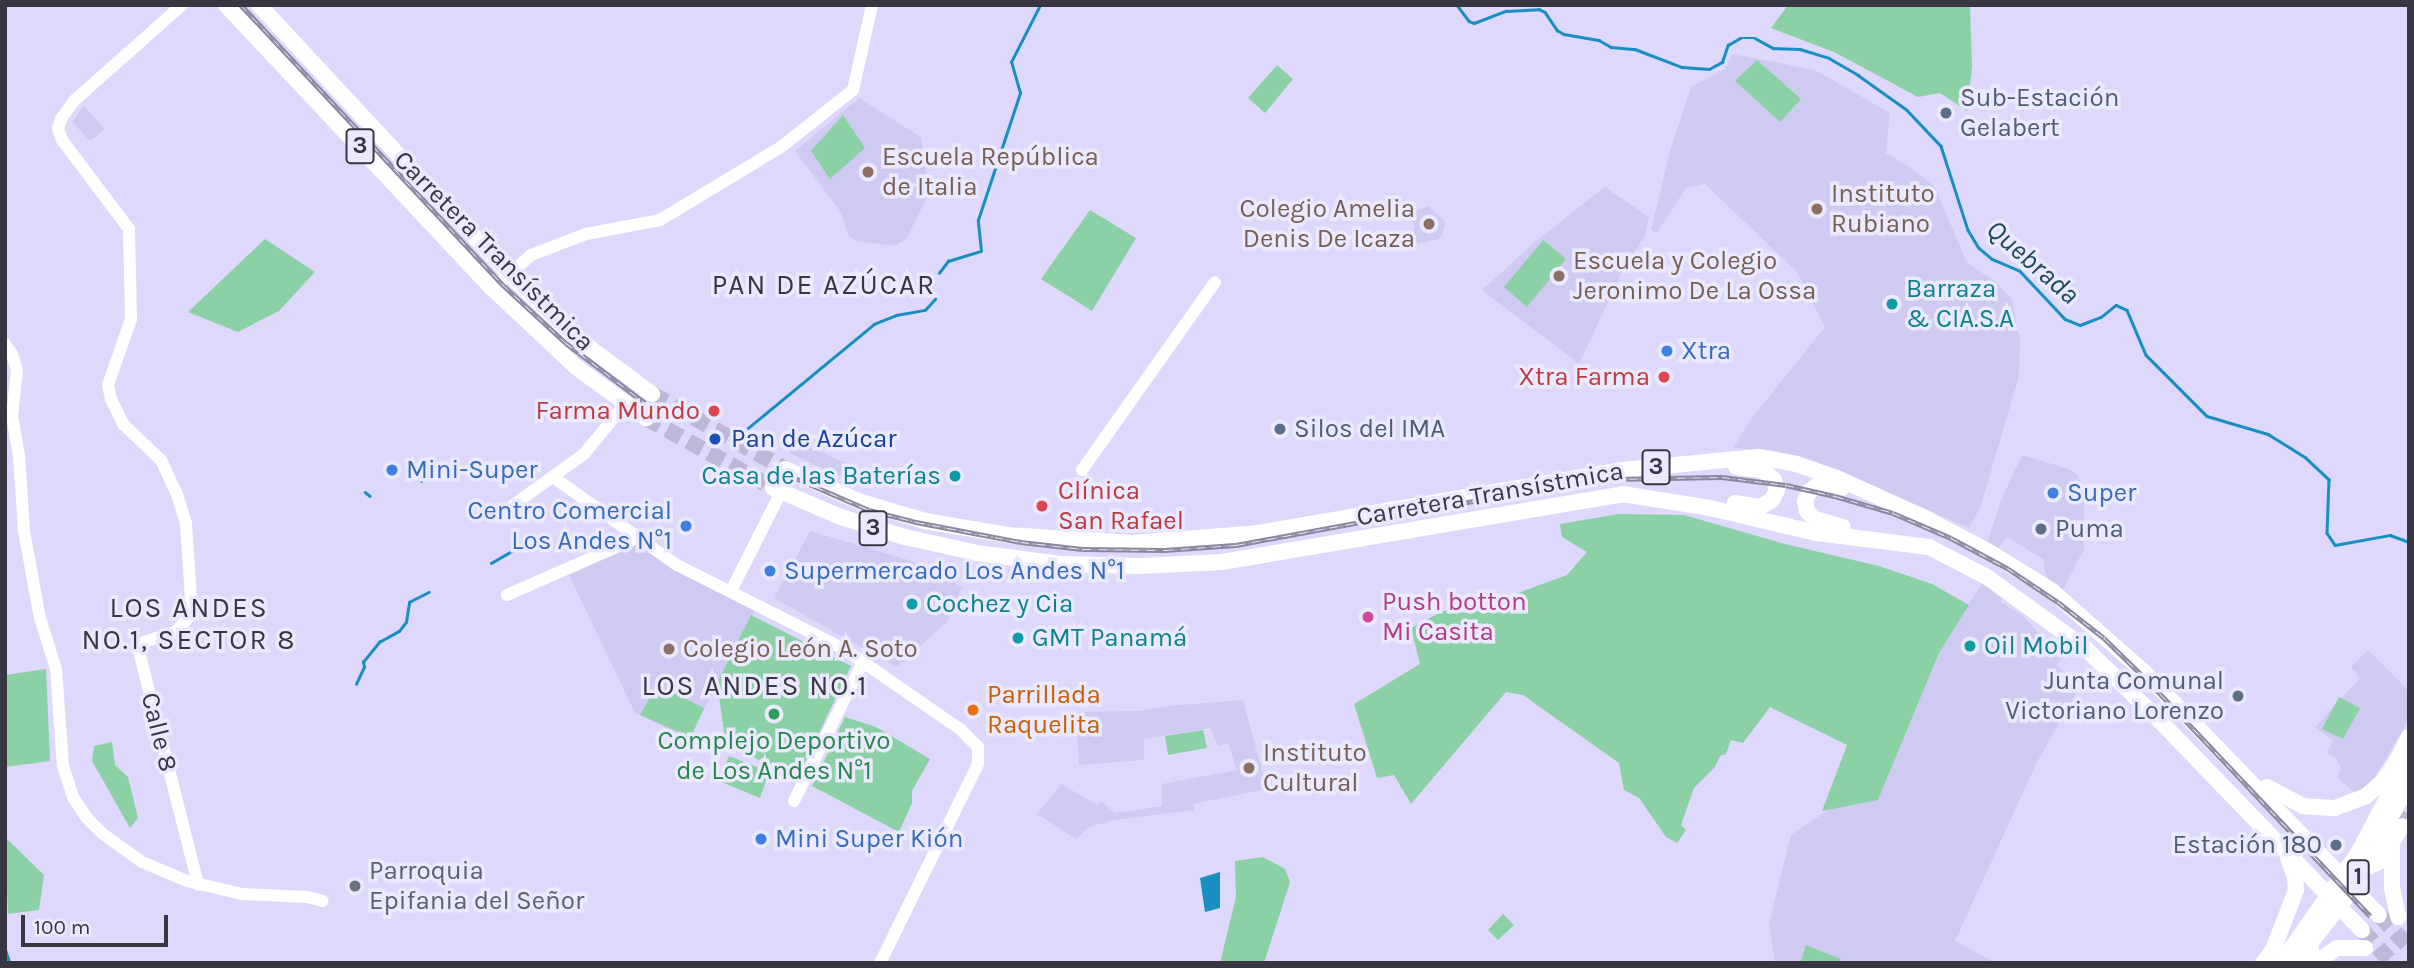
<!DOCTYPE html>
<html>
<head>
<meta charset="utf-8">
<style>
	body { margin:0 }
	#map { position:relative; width:2414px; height:968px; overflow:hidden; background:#ded9fc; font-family:Karla,sans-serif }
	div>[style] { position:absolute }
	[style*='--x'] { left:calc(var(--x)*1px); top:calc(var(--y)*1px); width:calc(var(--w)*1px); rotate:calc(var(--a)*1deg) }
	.built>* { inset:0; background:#cfcaf2 }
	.green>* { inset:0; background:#8cd0a5 }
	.water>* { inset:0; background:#188ec1 }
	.stream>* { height:2.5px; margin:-1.25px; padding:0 1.25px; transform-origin:1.25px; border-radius:1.25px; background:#188ec1 }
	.major-tunnel>* { height:16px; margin-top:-8px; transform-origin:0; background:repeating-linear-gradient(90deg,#bdb8d7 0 16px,transparent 0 24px) }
	.minor>* { height:12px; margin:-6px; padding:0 6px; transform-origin:6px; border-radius:6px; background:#fff }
	.major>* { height:16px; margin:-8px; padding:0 8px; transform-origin:8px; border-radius:8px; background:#fff }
	.rail>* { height:5px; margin-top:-2.5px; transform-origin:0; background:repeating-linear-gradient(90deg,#ebe9fd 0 8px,#8b879f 0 16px); box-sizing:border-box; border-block:2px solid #8b879f }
	.dots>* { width:19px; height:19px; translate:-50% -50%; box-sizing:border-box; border:4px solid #ebe9fd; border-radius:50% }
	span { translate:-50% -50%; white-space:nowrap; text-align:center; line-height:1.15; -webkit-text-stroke:7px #ebe9fd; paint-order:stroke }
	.shield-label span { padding:2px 5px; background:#ebe9fd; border:2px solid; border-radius:5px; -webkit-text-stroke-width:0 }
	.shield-label { font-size:24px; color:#383643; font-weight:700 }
	.service-label { font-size:26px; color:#4e5e75 }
	.left { translate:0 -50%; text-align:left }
	.right { translate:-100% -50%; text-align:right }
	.education-label { font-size:26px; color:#785e54 }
	.street-label { font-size:26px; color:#383643 }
	.culture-label { font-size:26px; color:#0d838f }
	.shop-label { font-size:26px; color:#366cbe }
	.health-label { font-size:26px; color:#be3a42 }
	.transit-label { font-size:26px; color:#164399 }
	.hotel-label { font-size:26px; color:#b23c85 }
	.food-label { font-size:26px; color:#c56008 }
	.leisure-label { font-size:26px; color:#27864d }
	.worship-label { font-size:26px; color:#5b616d }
	.water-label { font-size:28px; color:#1e495f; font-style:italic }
	.neighbourhood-label { font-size:28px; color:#383643; letter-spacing:2px }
	.frame { position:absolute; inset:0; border:7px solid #383643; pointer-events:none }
	.scale { position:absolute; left:21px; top:915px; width:147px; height:32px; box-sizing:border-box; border:4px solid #383643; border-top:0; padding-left:9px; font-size:21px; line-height:24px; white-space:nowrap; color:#383643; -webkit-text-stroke:5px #ebe9fd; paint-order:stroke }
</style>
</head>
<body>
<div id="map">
	<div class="built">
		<div style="clip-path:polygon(1732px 54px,1815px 70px,1890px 113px,1886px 153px,1911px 168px,1935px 187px,1967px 263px,1996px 282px,2012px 299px,2020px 340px,2019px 376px,1980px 508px,1969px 528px,1808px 458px,1771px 450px,1733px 448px,1751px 419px,1825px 327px,1797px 272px,1705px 184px,1686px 188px,1657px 233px,1651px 230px,1670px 151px,1691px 87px,1725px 69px)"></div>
		<div style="clip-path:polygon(859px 98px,921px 137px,929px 193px,907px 238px,895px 246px,856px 241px,849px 236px,840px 211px,795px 151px)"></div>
		<div style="clip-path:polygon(84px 106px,105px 129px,90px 141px,72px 122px)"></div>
		<div style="clip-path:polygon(1605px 187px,1649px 217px,1645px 236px,1627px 262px,1579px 364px,1482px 290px,1537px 240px)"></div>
		<div style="clip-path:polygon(1428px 206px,1444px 220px,1445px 227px,1440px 239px,1415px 244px,1413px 212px)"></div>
		<div style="clip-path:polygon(795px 440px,854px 467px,848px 480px,789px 453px)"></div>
		<div style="clip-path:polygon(2022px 455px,2069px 469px,2078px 475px,2084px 497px,2084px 549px,2063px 590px,2046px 577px,2043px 559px,2007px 537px,1998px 548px,1987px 543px,2001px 500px)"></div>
		<div style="clip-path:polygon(810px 531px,912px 561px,962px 587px,948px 621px,897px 667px,774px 598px)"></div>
		<div style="clip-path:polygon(637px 542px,756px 608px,689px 739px,635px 713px,569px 575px)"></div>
		<div style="clip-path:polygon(1982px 583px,2001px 594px,2001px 602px,2023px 616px,2040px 635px,2068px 652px,2056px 665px,2081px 685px,2037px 762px,1955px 941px,1996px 963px,1775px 963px,1769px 924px,1791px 835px,1831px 808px,1878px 800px,1939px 653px)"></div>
		<div style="clip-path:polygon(2368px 650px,2409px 691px,2409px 719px,2370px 786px,2356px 794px,2337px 777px,2341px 768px,2336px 758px,2327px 752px,2333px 740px,2315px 727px,2360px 678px,2351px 667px)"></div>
		<div style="clip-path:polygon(1243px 700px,1267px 789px,1193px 804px,1194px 810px,1115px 820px,1089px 827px,1076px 839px,1037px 814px,1061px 784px,1098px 805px,1101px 801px,1115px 813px,1162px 806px,1162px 784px,1237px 770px,1228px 743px,1218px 746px,1210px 728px,1144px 739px,1144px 760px,1079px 765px,1076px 712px,1139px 711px,1168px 706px)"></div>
	</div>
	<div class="green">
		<div style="clip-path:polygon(1788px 5px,1970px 5px,1972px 67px,1967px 111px,1940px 93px,1918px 97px,1834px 52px,1771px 28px)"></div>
		<div style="clip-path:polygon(1757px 60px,1801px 99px,1780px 122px,1735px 81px)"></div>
		<div style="clip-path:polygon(1277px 65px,1293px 79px,1265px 113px,1248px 98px)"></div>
		<div style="clip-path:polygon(843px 115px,865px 148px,830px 179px,811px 151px)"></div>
		<div style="clip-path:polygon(1090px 210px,1136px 238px,1092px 311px,1041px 279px)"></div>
		<div style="clip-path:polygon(265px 239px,315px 272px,279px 311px,238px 332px,188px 312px)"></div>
		<div style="clip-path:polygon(1543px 240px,1566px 259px,1527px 307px,1504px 287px)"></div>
		<div style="clip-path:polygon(1619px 514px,1684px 515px,1785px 544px,1879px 566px,1932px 584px,1969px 605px,1939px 653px,1878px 800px,1822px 811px,1847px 745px,1770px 707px,1743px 743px,1731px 740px,1726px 754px,1720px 756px,1715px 767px,1694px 788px,1681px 825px,1686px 830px,1677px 843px,1666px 837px,1639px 798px,1624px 790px,1619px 763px,1523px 695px,1506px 692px,1411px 804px,1394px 775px,1377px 778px,1354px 704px,1420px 664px,1411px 628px,1443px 611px,1464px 613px,1567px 575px,1587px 552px,1562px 537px,1560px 524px)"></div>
		<div style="clip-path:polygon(751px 615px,851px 666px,798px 777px,726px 745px,717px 683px)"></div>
		<div style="clip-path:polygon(46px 669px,50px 761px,5px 767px,5px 675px)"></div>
		<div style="clip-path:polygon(657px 685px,704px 708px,691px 737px,640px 715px)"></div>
		<div style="clip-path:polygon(2339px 697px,2360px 708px,2343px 739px,2322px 729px)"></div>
		<div style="clip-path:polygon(845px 717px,876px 727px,930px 759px,912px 791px,912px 803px,899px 832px,812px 786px)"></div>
		<div style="clip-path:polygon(1203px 730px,1207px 748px,1168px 755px,1165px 736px)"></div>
		<div style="clip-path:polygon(112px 742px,115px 765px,128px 777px,138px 818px,130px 828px,92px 761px,94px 746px)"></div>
		<div style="clip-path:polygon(729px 756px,769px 772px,760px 798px,719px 781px)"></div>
		<div style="clip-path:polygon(5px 837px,44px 875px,39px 910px,8px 914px)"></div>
		<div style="clip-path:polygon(1263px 857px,1285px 869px,1290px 882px,1264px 963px,1220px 963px,1236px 897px,1235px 861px)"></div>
		<div style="clip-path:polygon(1503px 914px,1514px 925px,1498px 940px,1488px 930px)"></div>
		<div style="clip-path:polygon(1806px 945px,1841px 959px,1840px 963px,1800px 963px)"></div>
	</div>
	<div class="water">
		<div style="clip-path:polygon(1220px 872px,1220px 908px,1205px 912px,1200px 878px)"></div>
	</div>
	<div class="stream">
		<div style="--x:1457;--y:5;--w:20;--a:53"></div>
		<div style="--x:1469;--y:21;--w:5;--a:22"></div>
		<div style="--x:1474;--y:23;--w:34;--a:-21"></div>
		<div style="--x:1506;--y:11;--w:33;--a:-3"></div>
		<div style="--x:1539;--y:9;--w:7;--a:27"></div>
		<div style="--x:1545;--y:12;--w:22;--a:56"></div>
		<div style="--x:1557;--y:30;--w:8;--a:30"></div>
		<div style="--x:1564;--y:34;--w:36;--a:10"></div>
		<div style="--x:1599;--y:40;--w:14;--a:30"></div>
		<div style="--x:1611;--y:47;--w:24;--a:5"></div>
		<div style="--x:1635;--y:49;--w:50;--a:21"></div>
		<div style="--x:1682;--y:67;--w:27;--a:4"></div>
		<div style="--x:1709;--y:69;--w:15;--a:-28"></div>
		<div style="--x:1722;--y:62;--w:18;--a:-71"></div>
		<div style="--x:1728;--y:45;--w:14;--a:-30"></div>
		<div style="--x:1740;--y:38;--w:15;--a:0"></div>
		<div style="--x:1755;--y:38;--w:21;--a:29"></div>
		<div style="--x:1773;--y:48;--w:27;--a:2"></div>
		<div style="--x:1800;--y:49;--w:30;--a:17"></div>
		<div style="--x:1829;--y:58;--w:34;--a:30"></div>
		<div style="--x:1858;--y:75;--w:60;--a:35.5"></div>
		<div style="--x:1907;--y:110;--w:50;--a:46.6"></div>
		<div style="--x:1941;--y:146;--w:88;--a:72.2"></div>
		<div style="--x:1968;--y:230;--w:21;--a:59"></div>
		<div style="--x:1979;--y:248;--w:17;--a:40"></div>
		<div style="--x:1992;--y:259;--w:30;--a:23"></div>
		<div style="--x:2020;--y:271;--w:66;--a:46.8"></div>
		<div style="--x:2065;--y:319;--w:16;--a:22"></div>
		<div style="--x:2080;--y:325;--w:22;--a:-21"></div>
		<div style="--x:2101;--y:317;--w:19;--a:-39"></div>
		<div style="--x:2116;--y:305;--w:12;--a:24"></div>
		<div style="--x:2127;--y:310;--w:49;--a:67.1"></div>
		<div style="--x:2146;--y:355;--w:86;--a:45"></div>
		<div style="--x:2207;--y:416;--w:64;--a:16.4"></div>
		<div style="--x:2268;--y:434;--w:44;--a:31.9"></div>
		<div style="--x:2305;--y:457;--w:33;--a:43"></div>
		<div style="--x:2329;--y:479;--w:54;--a:92.1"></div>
		<div style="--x:2327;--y:533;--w:14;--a:56"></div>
		<div style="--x:2335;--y:545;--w:56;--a:-10.3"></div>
		<div style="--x:2390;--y:535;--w:20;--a:20"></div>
		<div style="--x:939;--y:273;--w:15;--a:-53"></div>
		<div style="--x:948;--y:261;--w:34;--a:-17"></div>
		<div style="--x:981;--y:251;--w:31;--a:-96"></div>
		<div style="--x:978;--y:220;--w:134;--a:-71.7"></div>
		<div style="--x:1020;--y:93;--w:32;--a:-106"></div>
		<div style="--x:1011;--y:62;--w:64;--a:-63"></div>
		<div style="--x:748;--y:428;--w:163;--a:-39.5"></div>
		<div style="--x:874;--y:324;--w:24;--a:-22"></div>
		<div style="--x:896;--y:315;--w:29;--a:-10"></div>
		<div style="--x:925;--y:310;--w:15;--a:-48"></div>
		<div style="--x:421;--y:481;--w:13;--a:-42"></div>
		<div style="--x:365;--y:492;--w:6;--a:39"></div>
		<div style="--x:491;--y:563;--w:28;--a:-30"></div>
		<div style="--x:2409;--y:589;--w:14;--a:90"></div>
		<div style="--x:356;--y:684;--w:19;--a:-65"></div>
		<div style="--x:364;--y:667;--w:5;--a:-101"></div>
		<div style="--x:363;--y:662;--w:26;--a:-51"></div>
		<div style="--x:379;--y:642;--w:23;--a:-29"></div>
		<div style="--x:399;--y:631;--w:11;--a:-52"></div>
		<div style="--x:406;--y:622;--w:20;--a:-81"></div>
		<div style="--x:409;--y:602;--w:22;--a:-27"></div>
		<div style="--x:5;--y:948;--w:16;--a:72"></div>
	</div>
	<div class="major-tunnel">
		<div style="--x:652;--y:394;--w:153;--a:29.4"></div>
		<div style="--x:646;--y:418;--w:145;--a:28.9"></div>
		<div style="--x:2402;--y:826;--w:14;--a:-60"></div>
		<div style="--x:2379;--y:915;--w:44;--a:46.8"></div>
		<div style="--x:2362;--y:930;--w:45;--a:47.7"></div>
	</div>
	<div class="minor">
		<div style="--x:182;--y:5;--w:144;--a:138.4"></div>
		<div style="--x:74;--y:101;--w:22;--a:126"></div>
		<div style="--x:61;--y:119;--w:9;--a:108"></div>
		<div style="--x:58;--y:128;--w:13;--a:72"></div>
		<div style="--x:62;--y:140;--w:111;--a:53"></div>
		<div style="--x:129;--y:229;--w:90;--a:88.7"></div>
		<div style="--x:131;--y:319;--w:70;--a:109.2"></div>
		<div style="--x:108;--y:385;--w:14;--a:78"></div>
		<div style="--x:111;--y:399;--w:28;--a:64"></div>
		<div style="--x:123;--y:424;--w:52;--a:43.5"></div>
		<div style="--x:161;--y:460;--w:38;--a:65"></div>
		<div style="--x:177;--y:494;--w:31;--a:73"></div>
		<div style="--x:186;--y:524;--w:90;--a:86.2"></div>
		<div style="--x:192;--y:614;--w:25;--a:133"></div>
		<div style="--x:175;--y:632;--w:32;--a:162"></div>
		<div style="--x:145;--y:642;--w:11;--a:124"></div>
		<div style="--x:139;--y:651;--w:241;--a:75.8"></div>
		<div style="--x:493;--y:289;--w:51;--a:-41.8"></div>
		<div style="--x:531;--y:255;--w:59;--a:-20.9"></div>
		<div style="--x:586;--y:234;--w:75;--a:-10.7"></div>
		<div style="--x:660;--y:220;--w:141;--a:-31.1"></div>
		<div style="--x:781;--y:147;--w:92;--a:-38.4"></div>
		<div style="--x:853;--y:90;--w:87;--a:-77.4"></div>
		<div style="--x:5;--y:344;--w:12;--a:55"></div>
		<div style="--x:12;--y:354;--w:17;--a:73"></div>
		<div style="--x:17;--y:370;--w:46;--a:96.2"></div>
		<div style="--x:12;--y:416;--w:40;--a:80"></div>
		<div style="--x:19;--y:455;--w:76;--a:86.2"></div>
		<div style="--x:24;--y:531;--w:88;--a:79.6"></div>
		<div style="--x:40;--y:618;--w:53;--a:72.6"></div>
		<div style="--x:56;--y:669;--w:97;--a:85.9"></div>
		<div style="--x:63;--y:766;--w:33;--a:72"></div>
		<div style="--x:73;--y:797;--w:24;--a:57"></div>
		<div style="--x:86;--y:817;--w:24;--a:45"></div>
		<div style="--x:103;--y:834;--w:48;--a:35.7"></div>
		<div style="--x:142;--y:862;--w:49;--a:22.9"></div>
		<div style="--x:187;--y:881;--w:57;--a:13.3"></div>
		<div style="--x:242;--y:894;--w:65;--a:2.6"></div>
		<div style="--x:307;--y:897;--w:16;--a:14"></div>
		<div style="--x:1082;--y:470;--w:230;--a:-54.7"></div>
		<div style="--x:553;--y:477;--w:152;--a:35.4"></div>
		<div style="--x:677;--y:565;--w:187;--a:26.7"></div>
		<div style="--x:844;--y:649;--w:141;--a:34.6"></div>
		<div style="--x:960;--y:729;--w:25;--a:45"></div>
		<div style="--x:978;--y:747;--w:17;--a:90"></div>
		<div style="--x:978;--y:764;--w:222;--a:116.2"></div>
		<div style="--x:512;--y:506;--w:89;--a:-35.8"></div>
		<div style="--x:584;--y:454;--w:65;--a:-50.6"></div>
		<div style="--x:731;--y:591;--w:111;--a:-63.2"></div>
		<div style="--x:507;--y:595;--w:142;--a:-23.7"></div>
		<div style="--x:794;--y:801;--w:155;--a:-63.6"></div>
	</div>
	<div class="major">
		<div style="--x:226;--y:5;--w:390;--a:46.8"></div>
		<div style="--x:493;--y:289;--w:114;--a:43.2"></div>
		<div style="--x:576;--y:367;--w:87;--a:36.1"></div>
		<div style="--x:259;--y:5;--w:366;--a:47.1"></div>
		<div style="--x:508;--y:273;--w:88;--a:44.1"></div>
		<div style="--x:571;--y:334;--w:101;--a:36.5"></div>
		<div style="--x:785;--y:469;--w:83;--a:23.5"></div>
		<div style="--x:861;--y:502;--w:67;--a:16.5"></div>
		<div style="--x:925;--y:521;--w:83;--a:9.7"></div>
		<div style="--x:1007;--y:535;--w:125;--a:3.7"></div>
		<div style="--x:1132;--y:543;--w:126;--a:-4.5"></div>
		<div style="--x:1258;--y:533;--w:369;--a:-9.8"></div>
		<div style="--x:1622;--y:470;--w:137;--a:-5.5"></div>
		<div style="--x:1758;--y:457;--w:39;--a:10"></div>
		<div style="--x:1796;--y:464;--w:43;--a:18.9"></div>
		<div style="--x:1837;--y:478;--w:97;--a:24.4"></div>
		<div style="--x:1925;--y:518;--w:75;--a:27.9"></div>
		<div style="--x:1991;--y:553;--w:72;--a:31.9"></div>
		<div style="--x:2052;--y:591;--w:123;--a:41.4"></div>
		<div style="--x:2144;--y:672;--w:338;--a:46"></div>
		<div style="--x:773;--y:488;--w:74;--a:23.1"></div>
		<div style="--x:841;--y:517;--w:67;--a:17.4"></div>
		<div style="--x:905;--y:537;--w:74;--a:12.5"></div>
		<div style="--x:977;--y:553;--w:86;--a:7.4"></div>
		<div style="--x:1062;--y:564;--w:78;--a:1.5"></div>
		<div style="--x:1140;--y:566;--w:82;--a:-2.8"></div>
		<div style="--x:1222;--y:562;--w:406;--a:-9.6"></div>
		<div style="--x:1622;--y:494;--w:89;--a:9"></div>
		<div style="--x:1710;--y:508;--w:110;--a:13.2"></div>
		<div style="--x:1817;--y:533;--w:113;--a:7.1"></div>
		<div style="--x:1929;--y:547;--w:65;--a:27.3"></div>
		<div style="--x:1987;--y:577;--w:121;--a:35.9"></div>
		<div style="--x:2085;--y:648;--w:105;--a:44.2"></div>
		<div style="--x:2160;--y:721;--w:291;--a:46"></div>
		<div style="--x:1842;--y:488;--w:24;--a:-173"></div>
		<div style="--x:1818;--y:485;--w:10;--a:143"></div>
		<div style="--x:1810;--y:491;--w:11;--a:117"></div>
		<div style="--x:1805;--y:501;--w:10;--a:79"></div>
		<div style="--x:1807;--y:511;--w:11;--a:45"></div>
		<div style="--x:1815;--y:519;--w:29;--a:16"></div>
		<div style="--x:1735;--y:503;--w:25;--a:9"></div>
		<div style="--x:1760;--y:507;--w:14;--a:-30"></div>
		<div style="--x:1772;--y:500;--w:11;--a:-63"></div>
		<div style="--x:1777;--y:490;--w:10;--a:-107"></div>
		<div style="--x:1774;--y:480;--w:16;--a:-140"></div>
		<div style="--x:1762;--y:470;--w:26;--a:-173"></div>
		<div style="--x:2394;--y:766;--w:33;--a:-63"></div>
		<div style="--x:2267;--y:787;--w:41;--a:27.8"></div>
		<div style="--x:2303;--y:806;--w:32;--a:4"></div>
		<div style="--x:2335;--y:808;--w:33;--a:-21"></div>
		<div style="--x:2366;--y:796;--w:21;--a:-41"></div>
		<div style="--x:2382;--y:782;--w:24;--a:-55"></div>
		<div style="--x:2392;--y:847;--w:41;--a:90"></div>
		<div style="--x:2392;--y:888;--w:30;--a:78"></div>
		<div style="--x:2361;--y:864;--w:9;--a:13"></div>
		<div style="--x:2370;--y:866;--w:11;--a:-27"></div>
		<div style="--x:2380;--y:861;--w:41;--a:-57.8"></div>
		<div style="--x:2301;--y:941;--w:13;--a:42"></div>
		<div style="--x:2311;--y:950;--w:13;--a:81"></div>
		<div style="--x:2263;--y:963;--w:16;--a:-52"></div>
		<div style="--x:2273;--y:950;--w:64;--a:-69"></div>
		<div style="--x:2296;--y:890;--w:13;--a:-94"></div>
		<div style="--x:2295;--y:877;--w:20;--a:-110"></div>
		<div style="--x:2281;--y:963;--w:134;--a:-55"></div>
		<div style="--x:2358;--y:853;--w:109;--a:-62"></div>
		<div style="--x:2295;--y:963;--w:80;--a:-52.1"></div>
		<div style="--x:2344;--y:900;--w:133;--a:-60.7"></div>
		<div style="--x:2316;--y:963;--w:26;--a:-36"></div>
		<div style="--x:2337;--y:948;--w:28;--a:0"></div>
	</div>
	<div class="rail">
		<div style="--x:241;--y:5;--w:382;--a:46.9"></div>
		<div style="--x:502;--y:284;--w:87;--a:42.7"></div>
		<div style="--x:566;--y:343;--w:99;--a:37.2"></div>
		<div style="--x:786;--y:474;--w:90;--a:23.4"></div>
		<div style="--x:869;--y:510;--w:49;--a:14.3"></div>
		<div style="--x:916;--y:522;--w:107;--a:10.8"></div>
		<div style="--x:1021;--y:542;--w:62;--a:6.4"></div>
		<div style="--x:1083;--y:549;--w:82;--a:0.7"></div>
		<div style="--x:1165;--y:550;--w:71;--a:-4"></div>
		<div style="--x:1236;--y:545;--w:330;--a:-10.5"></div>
		<div style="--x:1561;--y:485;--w:52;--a:-6.6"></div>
		<div style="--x:1613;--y:479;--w:109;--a:-1.1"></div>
		<div style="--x:1722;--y:477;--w:64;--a:7.1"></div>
		<div style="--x:1786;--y:485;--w:50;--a:12.7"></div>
		<div style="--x:1835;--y:496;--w:60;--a:16.3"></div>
		<div style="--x:1893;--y:513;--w:63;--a:23.3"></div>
		<div style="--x:1951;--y:538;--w:64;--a:28.2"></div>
		<div style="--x:2007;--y:568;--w:61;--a:33.7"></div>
		<div style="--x:2058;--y:602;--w:58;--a:38"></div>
		<div style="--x:2104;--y:638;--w:63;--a:44.4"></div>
		<div style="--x:2149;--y:682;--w:322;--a:46.6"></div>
	</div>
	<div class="dots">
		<div style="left:1946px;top:113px;background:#5c6f8a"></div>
		<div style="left:868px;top:172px;background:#8d6e63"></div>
		<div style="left:1817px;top:209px;background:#8d6e63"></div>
		<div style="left:1429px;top:224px;background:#8d6e63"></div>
		<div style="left:1559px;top:276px;background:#8d6e63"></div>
		<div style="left:1892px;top:304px;background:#0f9aa8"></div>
		<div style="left:1667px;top:351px;background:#3f7fe0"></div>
		<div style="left:1664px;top:377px;background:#e0444e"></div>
		<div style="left:714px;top:411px;background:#e0444e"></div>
		<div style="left:1280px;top:429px;background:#5c6f8a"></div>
		<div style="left:715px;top:439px;background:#1a4fb4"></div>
		<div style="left:392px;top:470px;background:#3f7fe0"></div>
		<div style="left:955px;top:476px;background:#0f9aa8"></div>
		<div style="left:2053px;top:493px;background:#3f7fe0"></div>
		<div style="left:1042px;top:506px;background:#e0444e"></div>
		<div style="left:686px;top:526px;background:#3f7fe0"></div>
		<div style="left:2041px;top:529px;background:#5c6f8a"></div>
		<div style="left:770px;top:571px;background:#3f7fe0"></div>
		<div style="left:912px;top:604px;background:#0f9aa8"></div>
		<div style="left:1368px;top:617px;background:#d1479c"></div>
		<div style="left:1018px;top:638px;background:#0f9aa8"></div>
		<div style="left:1970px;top:646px;background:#0f9aa8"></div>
		<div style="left:669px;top:649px;background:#8d6e63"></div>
		<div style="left:2238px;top:696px;background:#5c6f8a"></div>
		<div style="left:973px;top:710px;background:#e8710a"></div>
		<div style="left:774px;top:714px;background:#2e9e5b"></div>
		<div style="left:1249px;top:768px;background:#8d6e63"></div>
		<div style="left:761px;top:839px;background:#3f7fe0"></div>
		<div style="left:2336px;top:845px;background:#5c6f8a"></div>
		<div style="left:355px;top:886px;background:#6b7280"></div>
	</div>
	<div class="shield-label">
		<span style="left:360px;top:146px">3</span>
		<span style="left:1656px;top:467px">3</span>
		<span style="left:873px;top:528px">3</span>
		<span style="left:2358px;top:877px">1</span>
	</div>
	<div class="service-label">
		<span class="left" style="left:1960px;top:113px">Sub-Estación<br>Gelabert</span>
		<span class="left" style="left:1294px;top:429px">Silos del IMA</span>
		<span class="left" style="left:2055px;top:529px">Puma</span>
		<span class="right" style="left:2224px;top:696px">Junta Comunal<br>Victoriano Lorenzo</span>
		<span class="right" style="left:2322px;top:845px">Estación 180</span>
	</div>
	<div class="education-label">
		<span class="left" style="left:882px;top:172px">Escuela República<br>de Italia</span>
		<span class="left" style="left:1831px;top:209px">Instituto<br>Rubiano</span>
		<span class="right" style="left:1415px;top:224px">Colegio Amelia<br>Denis De Icaza</span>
		<span class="left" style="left:1573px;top:276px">Escuela y Colegio<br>Jeronimo De La Ossa</span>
		<span class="left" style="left:683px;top:649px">Colegio León A. Soto</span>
		<span class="left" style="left:1263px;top:768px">Instituto<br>Cultural</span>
	</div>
	<div class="street-label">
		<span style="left:494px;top:251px;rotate:45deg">Carretera Transístmica</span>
		<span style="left:1490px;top:494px;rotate:-10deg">Carretera Transístmica</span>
		<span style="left:159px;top:732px;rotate:76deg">Calle 8</span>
	</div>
	<div class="culture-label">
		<span class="left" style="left:1906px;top:304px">Barraza<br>&amp; CIA.S.A</span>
		<span class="right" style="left:941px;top:476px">Casa de las Baterías</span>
		<span class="left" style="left:926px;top:604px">Cochez y Cia</span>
		<span class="left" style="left:1032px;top:638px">GMT Panamá</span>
		<span class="left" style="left:1984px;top:646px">Oil Mobil</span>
	</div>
	<div class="shop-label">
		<span class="left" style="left:1681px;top:351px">Xtra</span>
		<span class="left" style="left:406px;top:470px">Mini-Super</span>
		<span class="left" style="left:2067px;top:493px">Super</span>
		<span class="right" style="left:672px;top:526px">Centro Comercial<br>Los Andes N°1</span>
		<span class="left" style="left:784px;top:571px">Supermercado Los Andes N°1</span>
		<span class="left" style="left:775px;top:839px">Mini Super Kión</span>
	</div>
	<div class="health-label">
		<span class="right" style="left:1650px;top:377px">Xtra Farma</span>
		<span class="right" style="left:700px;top:411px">Farma Mundo</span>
		<span class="left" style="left:1058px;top:506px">Clínica<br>San Rafael</span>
	</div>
	<div class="transit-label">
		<span class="left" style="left:731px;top:439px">Pan de Azúcar</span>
	</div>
	<div class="hotel-label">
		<span class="left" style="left:1382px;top:617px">Push botton<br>Mi Casita</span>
	</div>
	<div class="food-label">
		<span class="left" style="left:987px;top:710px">Parrillada<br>Raquelita</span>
	</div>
	<div class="leisure-label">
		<span style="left:774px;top:756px">Complejo Deportivo<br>de Los Andes N°1</span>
	</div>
	<div class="worship-label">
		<span class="left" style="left:369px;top:886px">Parroquia<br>Epifania del Señor</span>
	</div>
	<div class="water-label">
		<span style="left:2033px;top:262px;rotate:41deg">Quebrada</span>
	</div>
	<div class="neighbourhood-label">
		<span style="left:824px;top:285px">PAN DE AZÚCAR</span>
		<span style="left:189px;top:624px">LOS ANDES<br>NO.1, SECTOR 8</span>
		<span style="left:755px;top:686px">LOS ANDES NO.1</span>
	</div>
	<div class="frame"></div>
	<div class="scale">100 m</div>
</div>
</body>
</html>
